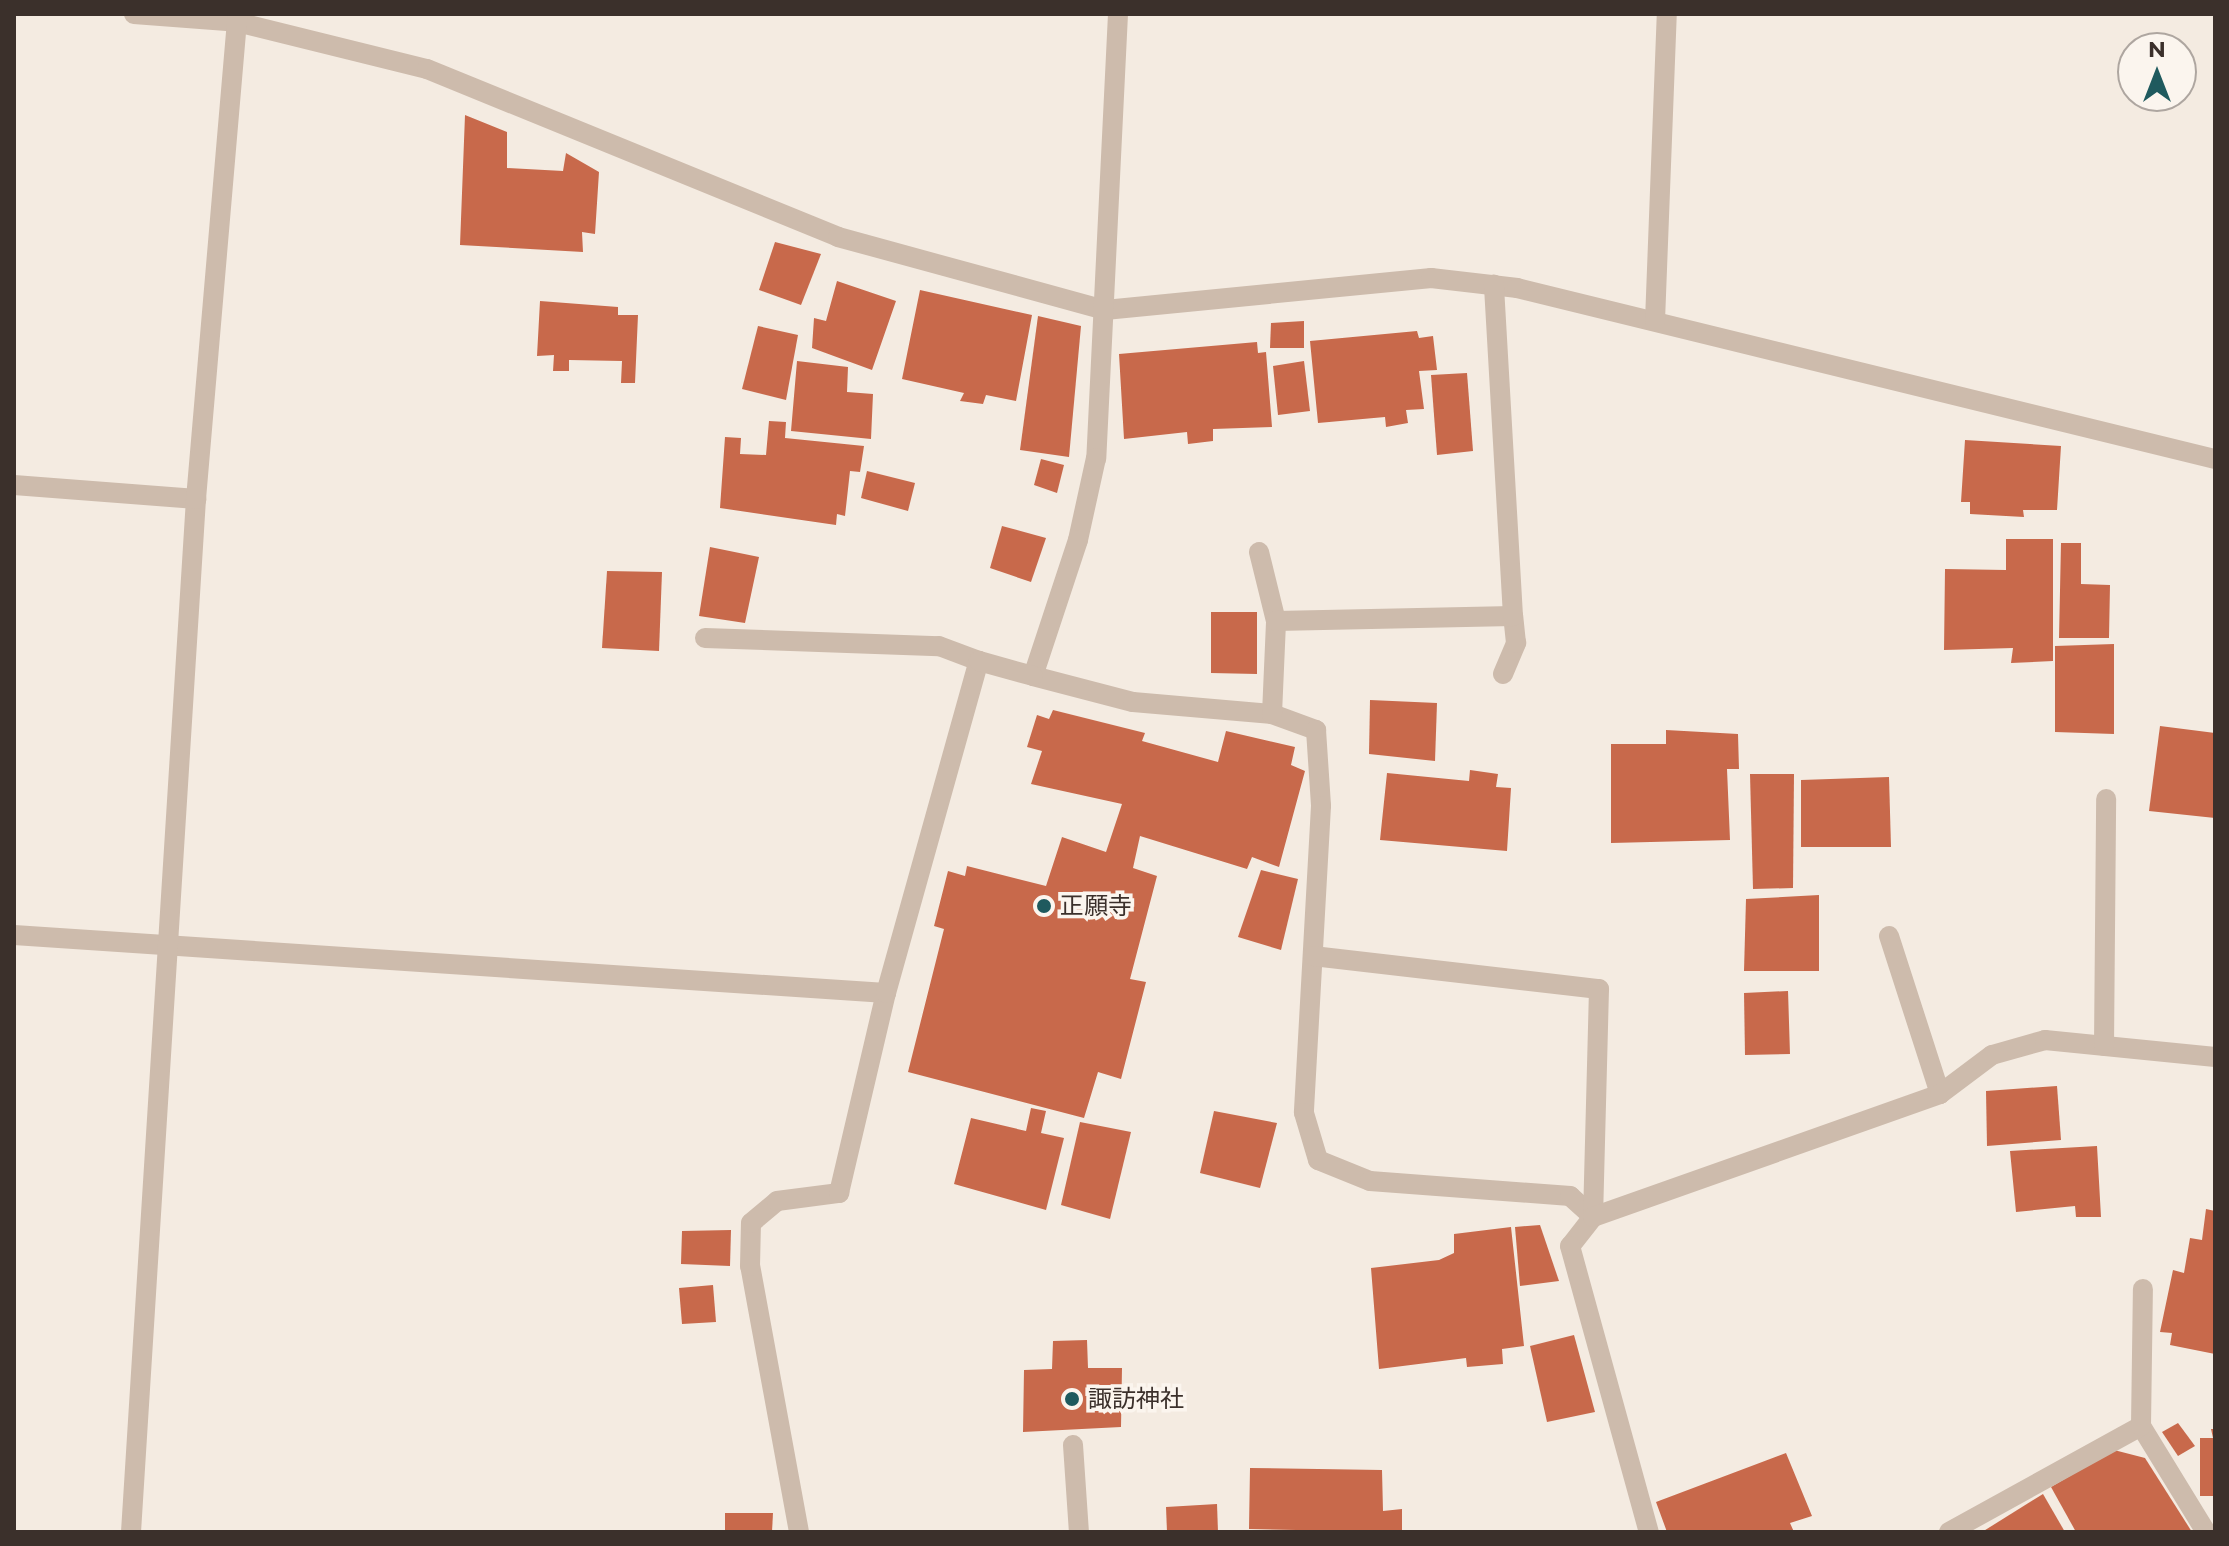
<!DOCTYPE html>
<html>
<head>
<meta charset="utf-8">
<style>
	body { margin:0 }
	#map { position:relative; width:2229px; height:1546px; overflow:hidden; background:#f4ebe1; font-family:Montserrat,"Noto Sans JP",sans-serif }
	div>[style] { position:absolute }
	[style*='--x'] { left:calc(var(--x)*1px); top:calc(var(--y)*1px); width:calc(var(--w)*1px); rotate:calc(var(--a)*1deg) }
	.building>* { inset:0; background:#c8694b }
	.service>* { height:20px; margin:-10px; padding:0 10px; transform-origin:10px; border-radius:10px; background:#cdbbac }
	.minor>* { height:20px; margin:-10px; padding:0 10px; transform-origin:10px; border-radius:10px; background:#cdbbac }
	.dots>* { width:22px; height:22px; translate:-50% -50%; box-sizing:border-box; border:4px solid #fbf5ee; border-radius:50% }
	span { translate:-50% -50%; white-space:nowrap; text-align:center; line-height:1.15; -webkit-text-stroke:7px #fbf5ee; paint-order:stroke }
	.poi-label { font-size:24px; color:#3b302b }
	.left { translate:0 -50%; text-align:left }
	.frame { position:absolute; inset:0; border:16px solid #3b302b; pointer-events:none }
	.north { position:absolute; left:2117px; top:32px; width:80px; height:80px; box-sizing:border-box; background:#fbf5ee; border:2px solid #aea6a0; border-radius:50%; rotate:0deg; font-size:22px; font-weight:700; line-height:32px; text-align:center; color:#3b302b }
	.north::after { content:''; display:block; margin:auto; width:28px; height:36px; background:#1f5a5e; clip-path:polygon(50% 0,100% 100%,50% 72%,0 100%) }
</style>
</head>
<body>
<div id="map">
	<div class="building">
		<div style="clip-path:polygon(465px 115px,507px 132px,507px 168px,563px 171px,566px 153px,599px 172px,595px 234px,582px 232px,583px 252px,460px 245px)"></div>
		<div style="clip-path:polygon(775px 242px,821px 254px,801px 305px,759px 290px)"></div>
		<div style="clip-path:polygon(837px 281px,896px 301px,872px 370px,812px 348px,814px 318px,826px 321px)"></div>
		<div style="clip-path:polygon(920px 290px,1032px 315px,1016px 401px,986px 395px,983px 404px,960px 401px,964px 393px,902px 379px)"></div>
		<div style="clip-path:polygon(540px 301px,618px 307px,618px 315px,638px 315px,635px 383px,621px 383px,622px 361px,569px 360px,569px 371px,553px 371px,554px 355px,537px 356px)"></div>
		<div style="clip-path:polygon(1038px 316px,1081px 326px,1069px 457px,1020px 450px)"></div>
		<div style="clip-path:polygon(1304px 321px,1304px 348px,1270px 348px,1271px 323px)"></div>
		<div style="clip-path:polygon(758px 326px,798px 335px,786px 400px,742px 389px)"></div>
		<div style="clip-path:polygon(1417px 331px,1419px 338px,1433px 336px,1437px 370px,1419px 371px,1424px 409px,1406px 410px,1408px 423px,1386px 427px,1385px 417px,1318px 423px,1310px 341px)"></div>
		<div style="clip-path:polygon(1257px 342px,1258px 353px,1266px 352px,1272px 427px,1213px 429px,1213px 441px,1188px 444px,1187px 432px,1124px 439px,1119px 354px)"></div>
		<div style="clip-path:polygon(797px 361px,848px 367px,847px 392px,873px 394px,871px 439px,791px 431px)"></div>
		<div style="clip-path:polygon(1304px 361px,1310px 411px,1278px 415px,1273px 366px)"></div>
		<div style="clip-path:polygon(1467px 373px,1473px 451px,1437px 455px,1431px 375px)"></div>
		<div style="clip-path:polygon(769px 421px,786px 422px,785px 438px,864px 446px,860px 472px,850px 471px,845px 516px,837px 514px,836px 525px,720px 508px,725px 437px,741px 438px,740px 454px,766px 455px)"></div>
		<div style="clip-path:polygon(1965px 440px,2061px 446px,2057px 510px,2023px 510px,2024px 517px,1970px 514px,1970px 502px,1961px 502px)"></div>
		<div style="clip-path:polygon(1041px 459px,1064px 465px,1057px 493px,1034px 485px)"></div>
		<div style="clip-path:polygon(867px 471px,915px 483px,908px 511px,861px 498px)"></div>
		<div style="clip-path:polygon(1002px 526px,1046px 538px,1031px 582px,990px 568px)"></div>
		<div style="clip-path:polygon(2006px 539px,2053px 539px,2053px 661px,2011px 663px,2013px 648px,1944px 650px,1945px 569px,2006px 570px)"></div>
		<div style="clip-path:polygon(2061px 543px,2081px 543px,2081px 584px,2110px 585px,2109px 638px,2059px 638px)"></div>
		<div style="clip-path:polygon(710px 547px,759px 557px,745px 623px,699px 616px)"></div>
		<div style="clip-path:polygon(607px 571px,662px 572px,659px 651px,602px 648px)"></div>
		<div style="clip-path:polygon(1211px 612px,1257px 612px,1257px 674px,1211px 673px)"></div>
		<div style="clip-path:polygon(2114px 644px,2114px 734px,2055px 732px,2055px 646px)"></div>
		<div style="clip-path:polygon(1370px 700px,1437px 703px,1435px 761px,1369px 754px)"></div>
		<div style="clip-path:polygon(1053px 710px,1145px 733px,1142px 741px,1218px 762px,1226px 731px,1295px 747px,1291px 765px,1305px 771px,1279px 867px,1252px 857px,1247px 869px,1140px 836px,1133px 868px,1157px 876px,1130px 979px,1146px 982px,1121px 1079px,1098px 1072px,1084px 1118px,908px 1072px,944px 929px,934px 926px,948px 871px,965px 876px,967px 866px,1046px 886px,1062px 837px,1106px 852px,1122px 804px,1031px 784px,1042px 751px,1027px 747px,1037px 715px,1049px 719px)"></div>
		<div style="clip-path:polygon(2160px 726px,2215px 733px,2215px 818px,2149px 811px)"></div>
		<div style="clip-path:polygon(1666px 730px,1738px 734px,1739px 769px,1727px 769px,1730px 840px,1611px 843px,1611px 744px,1666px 744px)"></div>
		<div style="clip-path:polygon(1470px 770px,1498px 774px,1496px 787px,1511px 788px,1507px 851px,1380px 840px,1387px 773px,1469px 781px)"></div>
		<div style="clip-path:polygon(1750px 774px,1794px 774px,1793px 888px,1753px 889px)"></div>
		<div style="clip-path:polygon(1889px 777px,1891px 847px,1801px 847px,1801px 780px)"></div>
		<div style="clip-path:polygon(1261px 870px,1298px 879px,1281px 950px,1238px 937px)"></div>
		<div style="clip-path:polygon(1819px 895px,1819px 971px,1744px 971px,1746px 899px)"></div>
		<div style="clip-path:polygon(1788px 991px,1790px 1054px,1745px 1055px,1744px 993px)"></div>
		<div style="clip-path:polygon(2057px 1086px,2061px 1140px,1987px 1146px,1986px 1091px)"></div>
		<div style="clip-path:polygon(1031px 1108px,1046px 1111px,1041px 1133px,1064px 1138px,1046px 1210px,954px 1184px,971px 1118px,1026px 1131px)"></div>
		<div style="clip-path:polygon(1214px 1111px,1277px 1123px,1260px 1188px,1200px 1173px)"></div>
		<div style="clip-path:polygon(1080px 1122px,1131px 1132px,1110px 1219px,1061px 1205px)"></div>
		<div style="clip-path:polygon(2097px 1146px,2101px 1217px,2076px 1217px,2075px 1206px,2016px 1212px,2010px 1151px)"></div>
		<div style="clip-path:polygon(2206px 1209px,2215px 1211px,2215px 1354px,2170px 1345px,2172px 1333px,2160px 1332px,2173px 1270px,2184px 1273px,2190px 1238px,2202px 1240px)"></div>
		<div style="clip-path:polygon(1540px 1225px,1559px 1281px,1520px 1286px,1515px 1227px)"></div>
		<div style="clip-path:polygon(1511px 1227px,1524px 1346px,1502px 1349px,1503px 1364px,1467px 1367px,1466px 1358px,1379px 1369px,1371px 1268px,1439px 1260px,1454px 1253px,1454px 1234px)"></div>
		<div style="clip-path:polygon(731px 1230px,730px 1266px,681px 1264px,682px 1231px)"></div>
		<div style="clip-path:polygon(713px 1285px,716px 1322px,682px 1324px,679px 1288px)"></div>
		<div style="clip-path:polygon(1574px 1335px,1595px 1412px,1547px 1422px,1530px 1346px)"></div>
		<div style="clip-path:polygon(1087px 1340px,1088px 1368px,1122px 1368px,1121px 1427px,1023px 1432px,1024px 1370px,1052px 1369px,1053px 1341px)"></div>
		<div style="clip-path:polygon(2178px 1423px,2195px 1446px,2178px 1456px,2162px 1432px)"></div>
		<div style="clip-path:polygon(2211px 1429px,2215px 1429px,2215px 1496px,2200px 1496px,2200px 1438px,2213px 1438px)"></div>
		<div style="clip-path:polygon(2114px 1450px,2145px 1458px,2192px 1532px,2076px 1532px,2051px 1487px)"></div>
		<div style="clip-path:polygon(1786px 1453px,1812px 1516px,1790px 1523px,1794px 1532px,1667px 1532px,1656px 1502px)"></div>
		<div style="clip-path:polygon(1250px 1468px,1382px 1470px,1383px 1511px,1402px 1509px,1402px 1532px,1249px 1529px)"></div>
		<div style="clip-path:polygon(2043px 1494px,2065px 1532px,1982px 1532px)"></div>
		<div style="clip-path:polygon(1217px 1504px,1218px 1532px,1167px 1532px,1166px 1507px)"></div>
		<div style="clip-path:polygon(725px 1513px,773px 1513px,772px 1532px,725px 1532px)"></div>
	</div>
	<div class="service">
		<div style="--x:1073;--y:1445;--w:87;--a:86.1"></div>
	</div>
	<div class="minor">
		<div style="--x:134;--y:14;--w:103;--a:4.4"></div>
		<div style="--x:237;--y:22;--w:196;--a:13.9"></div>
		<div style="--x:427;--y:69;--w:444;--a:22.2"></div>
		<div style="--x:838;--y:237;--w:277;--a:15.3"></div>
		<div style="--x:1105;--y:310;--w:328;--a:-5.6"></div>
		<div style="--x:1431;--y:278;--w:87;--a:6.6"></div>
		<div style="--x:1517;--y:288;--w:719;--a:13.77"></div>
		<div style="--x:1118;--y:14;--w:445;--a:92.8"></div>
		<div style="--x:1096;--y:458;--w:84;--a:102.4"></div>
		<div style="--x:1078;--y:540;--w:143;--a:108.3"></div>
		<div style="--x:1033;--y:676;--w:103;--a:14.6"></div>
		<div style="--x:1133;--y:702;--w:140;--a:4.9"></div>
		<div style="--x:1272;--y:714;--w:47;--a:20"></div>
		<div style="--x:1316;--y:730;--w:76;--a:86.2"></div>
		<div style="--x:1321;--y:806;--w:307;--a:93.2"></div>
		<div style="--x:1304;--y:1113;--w:49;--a:73.4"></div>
		<div style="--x:1318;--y:1160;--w:56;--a:22"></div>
		<div style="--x:1370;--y:1181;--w:201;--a:4.3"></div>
		<div style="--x:1570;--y:1196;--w:31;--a:42"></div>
		<div style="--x:1593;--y:1217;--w:37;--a:128"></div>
		<div style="--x:1570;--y:1246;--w:297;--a:74.6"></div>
		<div style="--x:1655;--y:321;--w:307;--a:-87.8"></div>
		<div style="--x:14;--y:485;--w:183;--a:4.4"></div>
		<div style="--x:1259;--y:552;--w:71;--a:76.2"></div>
		<div style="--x:705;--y:638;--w:234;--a:2"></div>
		<div style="--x:939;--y:646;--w:43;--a:20.6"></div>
		<div style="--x:1503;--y:674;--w:34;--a:-67"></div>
		<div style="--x:1516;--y:643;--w:27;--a:-96"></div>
		<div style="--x:1272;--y:714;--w:93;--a:-87.5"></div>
		<div style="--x:1276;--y:621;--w:237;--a:-1.2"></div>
		<div style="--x:1513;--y:616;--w:332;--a:-93.3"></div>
		<div style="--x:14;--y:935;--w:874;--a:3.81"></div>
		<div style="--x:1889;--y:936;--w:166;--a:72.1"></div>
		<div style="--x:1313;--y:956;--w:288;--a:6.6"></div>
		<div style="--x:1599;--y:989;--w:228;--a:91.5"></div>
		<div style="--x:1593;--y:1217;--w:368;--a:-19.5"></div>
		<div style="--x:1940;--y:1094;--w:65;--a:-36.9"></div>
		<div style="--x:1992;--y:1055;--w:55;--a:-15.8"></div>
		<div style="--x:2045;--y:1040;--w:171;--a:5.7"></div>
		<div style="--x:2104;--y:1046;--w:247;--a:-89.5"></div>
		<div style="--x:2141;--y:1426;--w:124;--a:58.5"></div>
		<div style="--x:131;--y:1532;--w:1035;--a:-86.4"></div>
		<div style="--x:196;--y:499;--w:487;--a:-85.1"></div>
		<div style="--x:799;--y:1532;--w:270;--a:-100.4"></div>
		<div style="--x:750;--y:1266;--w:43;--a:-88.7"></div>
		<div style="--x:751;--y:1223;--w:34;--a:-40"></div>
		<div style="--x:777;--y:1201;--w:63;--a:-7.4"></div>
		<div style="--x:839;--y:1193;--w:205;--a:-76.8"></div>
		<div style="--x:886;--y:993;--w:345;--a:-74.4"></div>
		<div style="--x:979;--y:661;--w:56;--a:15.5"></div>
		<div style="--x:1949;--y:1532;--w:219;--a:-28.9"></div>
		<div style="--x:2141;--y:1426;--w:137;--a:-89.2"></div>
	</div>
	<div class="dots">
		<div style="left:1044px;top:906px;background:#1f5a5e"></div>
		<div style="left:1072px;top:1399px;background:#1f5a5e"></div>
	</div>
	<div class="poi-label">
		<span class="left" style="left:1060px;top:906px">正願寺</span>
		<span class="left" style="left:1088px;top:1399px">諏訪神社</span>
	</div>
	<div class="frame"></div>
	<div class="north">N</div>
</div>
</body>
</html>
